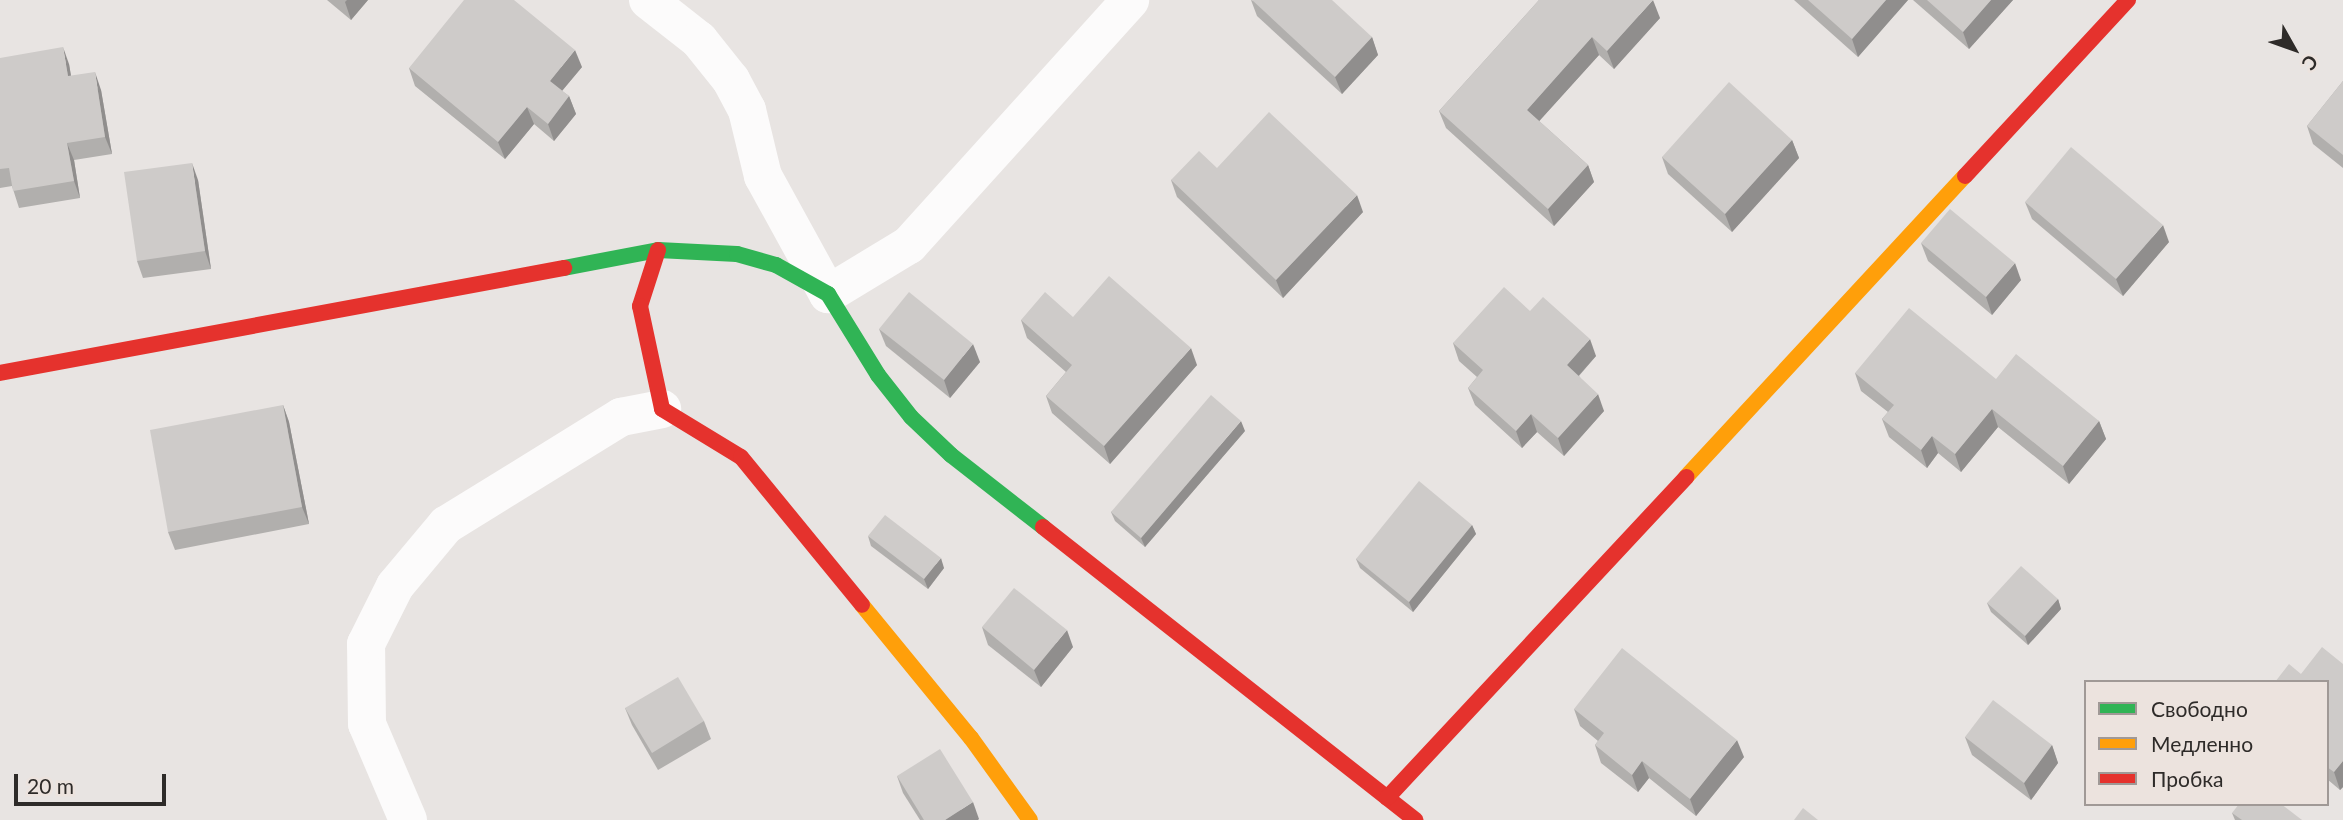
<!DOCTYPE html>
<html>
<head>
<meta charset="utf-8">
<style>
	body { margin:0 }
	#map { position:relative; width:2343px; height:820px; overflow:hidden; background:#e8e4e2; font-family:Lato,sans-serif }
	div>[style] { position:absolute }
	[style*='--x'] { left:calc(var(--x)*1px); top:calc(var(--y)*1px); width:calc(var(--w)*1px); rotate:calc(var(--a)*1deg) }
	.street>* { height:38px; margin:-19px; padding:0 19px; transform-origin:19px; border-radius:19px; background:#fcfbfb }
	.fast>* { height:16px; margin:-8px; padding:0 8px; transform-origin:8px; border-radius:8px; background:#30b455 }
	.slow>* { height:16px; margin:-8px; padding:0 8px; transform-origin:8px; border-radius:8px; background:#ff9f0a }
	.jam>* { height:16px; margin:-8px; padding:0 8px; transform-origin:8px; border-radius:8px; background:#e5322d }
	.wall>* { inset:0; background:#b1afad }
	.shaded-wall>* { inset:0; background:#908e8d }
	.building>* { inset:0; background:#cecbc9 }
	span { translate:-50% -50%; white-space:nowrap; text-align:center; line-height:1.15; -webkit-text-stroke:5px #ece3de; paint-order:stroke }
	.legend { position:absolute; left:2084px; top:680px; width:245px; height:126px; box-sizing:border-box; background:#ece3de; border:2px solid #a09996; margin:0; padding:9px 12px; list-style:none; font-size:21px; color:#2e2b29 }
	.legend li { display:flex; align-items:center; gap:14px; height:35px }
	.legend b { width:35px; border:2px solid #a09996 }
	.north { position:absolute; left:2259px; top:14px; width:70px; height:70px; -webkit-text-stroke:5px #ece3de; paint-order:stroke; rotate:130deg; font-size:19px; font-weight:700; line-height:28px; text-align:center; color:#2e2b29 }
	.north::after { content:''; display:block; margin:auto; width:24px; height:32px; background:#2e2b29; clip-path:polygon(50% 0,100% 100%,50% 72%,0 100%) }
	.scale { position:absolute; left:14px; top:774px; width:152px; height:32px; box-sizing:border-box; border:4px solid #2e2b29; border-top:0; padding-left:9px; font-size:21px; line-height:24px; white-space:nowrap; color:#2e2b29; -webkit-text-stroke:5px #ece3de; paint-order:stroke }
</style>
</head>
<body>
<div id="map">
	<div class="street">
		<div style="--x:648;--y:0;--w:65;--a:38.1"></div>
		<div style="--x:699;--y:40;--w:51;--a:51.3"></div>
		<div style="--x:731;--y:80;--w:34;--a:62"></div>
		<div style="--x:747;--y:110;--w:68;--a:76.4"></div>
		<div style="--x:763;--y:176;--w:135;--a:61.2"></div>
		<div style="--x:828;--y:294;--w:95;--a:-31.2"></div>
		<div style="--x:909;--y:245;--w:330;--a:-47.9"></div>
		<div style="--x:408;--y:820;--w:104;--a:-113.1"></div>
		<div style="--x:367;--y:724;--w:80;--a:-90.7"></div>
		<div style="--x:366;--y:644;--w:65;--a:-63.4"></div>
		<div style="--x:395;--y:586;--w:80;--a:-50.1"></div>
		<div style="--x:446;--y:525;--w:206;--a:-31.7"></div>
		<div style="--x:621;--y:417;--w:42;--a:-11"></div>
	</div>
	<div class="fast">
		<div style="--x:564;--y:268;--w:96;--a:-10.8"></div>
		<div style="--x:658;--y:250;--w:79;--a:2.9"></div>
		<div style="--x:737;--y:254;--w:41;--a:15.8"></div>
		<div style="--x:776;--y:265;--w:60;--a:29.1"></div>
		<div style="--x:828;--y:294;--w:95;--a:58.3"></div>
		<div style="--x:878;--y:375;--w:53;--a:51.8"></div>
		<div style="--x:911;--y:417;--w:55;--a:43.5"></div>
		<div style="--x:951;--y:455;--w:117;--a:38"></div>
	</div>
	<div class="slow">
		<div style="--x:1686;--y:477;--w:410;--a:-47.2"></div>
		<div style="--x:862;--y:605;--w:172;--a:50.7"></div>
		<div style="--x:971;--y:738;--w:101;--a:54.3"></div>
	</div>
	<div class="jam">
		<div style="--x:1965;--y:176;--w:240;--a:-47.2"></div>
		<div style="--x:658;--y:250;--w:59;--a:107.8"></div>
		<div style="--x:640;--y:306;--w:105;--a:77.9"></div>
		<div style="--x:662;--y:409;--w:92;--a:31.3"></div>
		<div style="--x:741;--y:457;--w:191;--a:50.7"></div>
		<div style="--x:0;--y:373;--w:574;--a:-10.55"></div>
		<div style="--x:1043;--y:527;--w:474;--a:38.2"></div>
		<div style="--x:1387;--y:798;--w:439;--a:-47"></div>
	</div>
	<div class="wall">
		<div style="clip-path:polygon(327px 0,368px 0,351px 20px)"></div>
		<div style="clip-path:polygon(1251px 0,1372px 37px,1378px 55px,1342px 94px,1257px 16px)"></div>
		<div style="clip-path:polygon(1539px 0,1660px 18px,1614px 69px,1599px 55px,1539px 121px,1588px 165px,1594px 182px,1554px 226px,1446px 128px,1439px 111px)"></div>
		<div style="clip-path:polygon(1794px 0,1908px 0,1858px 57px)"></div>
		<div style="clip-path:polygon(1913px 0,2013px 0,1969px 49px)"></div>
		<div style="clip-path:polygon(0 58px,69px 64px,71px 76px,101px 90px,112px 154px,74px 160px,80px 198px,19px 208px,12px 186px,0 188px)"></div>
		<div style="clip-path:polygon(582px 67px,562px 91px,569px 96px,576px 114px,554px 141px,534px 124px,505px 159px,415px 86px,409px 68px)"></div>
		<div style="clip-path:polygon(2343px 81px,2343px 168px,2313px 144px,2307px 126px)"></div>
		<div style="clip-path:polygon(1792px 140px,1799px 158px,1732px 232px,1668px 174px,1662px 157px)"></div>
		<div style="clip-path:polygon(1217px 168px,1363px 212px,1283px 298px,1177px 197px,1171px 180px)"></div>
		<div style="clip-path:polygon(198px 180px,211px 269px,143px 278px,137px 261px)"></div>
		<div style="clip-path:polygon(2025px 202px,2169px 242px,2123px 296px,2032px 219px)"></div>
		<div style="clip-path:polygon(1921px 243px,2021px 280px,1992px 315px,1928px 261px)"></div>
		<div style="clip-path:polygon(1530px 311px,1596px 356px,1579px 376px,1604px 411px,1564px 456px,1537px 432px,1522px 448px,1475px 405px,1468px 388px,1477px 377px,1459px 361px,1453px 343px)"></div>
		<div style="clip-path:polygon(1073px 317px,1197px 365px,1110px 464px,1052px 413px,1046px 396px,1066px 372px,1027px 338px,1021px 320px)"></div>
		<div style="clip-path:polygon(879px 329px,980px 362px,950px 398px,886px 346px)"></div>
		<div style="clip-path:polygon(1855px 373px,1996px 379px,2099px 421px,2106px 439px,2069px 484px,1998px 427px,1961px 472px,1938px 453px,1927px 468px,1889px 437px,1882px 419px,1888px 412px,1861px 391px)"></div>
		<div style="clip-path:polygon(283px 405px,289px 422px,309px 524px,175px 550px,168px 532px)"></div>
		<div style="clip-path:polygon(1245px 431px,1145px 547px,1115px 521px,1111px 512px)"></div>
		<div style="clip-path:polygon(1472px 525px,1476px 534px,1413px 612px,1360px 568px,1356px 559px)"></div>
		<div style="clip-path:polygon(868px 536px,944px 568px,928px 589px,871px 546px)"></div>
		<div style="clip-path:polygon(2058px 599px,2061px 609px,2028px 645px,1991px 612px,1987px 603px)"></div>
		<div style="clip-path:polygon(982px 627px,1073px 647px,1041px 687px,988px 645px)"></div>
		<div style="clip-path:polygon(2343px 664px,2343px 787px,2340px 790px,2327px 779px,2327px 682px,2301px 674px)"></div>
		<div style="clip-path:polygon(625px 708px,704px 721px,711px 739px,658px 770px,632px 725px)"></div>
		<div style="clip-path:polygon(1574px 709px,1744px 757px,1696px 816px,1649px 778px,1638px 792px,1601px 763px,1595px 745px,1598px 741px,1580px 726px)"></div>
		<div style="clip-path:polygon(1965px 737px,2052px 745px,2058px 763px,2031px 800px,1972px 755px)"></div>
		<div style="clip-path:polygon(897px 776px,979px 819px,920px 820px,903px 793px)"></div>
		<div style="clip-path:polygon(2232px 813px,2302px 820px,2235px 820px)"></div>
	</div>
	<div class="shaded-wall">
		<div style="clip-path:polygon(347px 0,368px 0,351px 20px,345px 2px)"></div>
		<div style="clip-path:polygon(1653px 0,1660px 18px,1614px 69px,1607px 51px)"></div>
		<div style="clip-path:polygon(1886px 0,1908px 0,1858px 57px,1852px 39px)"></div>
		<div style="clip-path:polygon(1991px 0,2013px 0,1969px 49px,1963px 32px)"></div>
		<div style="clip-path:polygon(1372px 37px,1378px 55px,1342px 94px,1335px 77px)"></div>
		<div style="clip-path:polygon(1592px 37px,1599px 55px,1533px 128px,1527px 110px)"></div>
		<div style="clip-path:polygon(63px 47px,69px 64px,74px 94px,68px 76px)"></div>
		<div style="clip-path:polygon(575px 50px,582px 67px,556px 98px,550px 81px)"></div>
		<div style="clip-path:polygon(95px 72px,101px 90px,112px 154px,105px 137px)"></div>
		<div style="clip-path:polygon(569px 96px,576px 114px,554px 141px,548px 124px)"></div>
		<div style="clip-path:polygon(527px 107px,534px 124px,505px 159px,498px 142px)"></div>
		<div style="clip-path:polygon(1792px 140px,1799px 158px,1732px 232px,1725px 214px)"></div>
		<div style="clip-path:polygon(67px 143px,74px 160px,80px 198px,74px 181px)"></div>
		<div style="clip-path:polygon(192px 163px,198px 180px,211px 269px,205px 251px)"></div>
		<div style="clip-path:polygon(1588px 165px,1594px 182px,1554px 226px,1548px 209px)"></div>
		<div style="clip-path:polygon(1357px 195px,1363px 212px,1283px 298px,1276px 280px)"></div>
		<div style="clip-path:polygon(2163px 225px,2169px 242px,2123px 296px,2116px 279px)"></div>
		<div style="clip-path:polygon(2015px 263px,2021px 280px,1992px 315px,1986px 297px)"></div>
		<div style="clip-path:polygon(1590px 339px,1596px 356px,1573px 382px,1567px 365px)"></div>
		<div style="clip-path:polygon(973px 344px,980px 362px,950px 398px,944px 380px)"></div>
		<div style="clip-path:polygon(1191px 348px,1197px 365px,1110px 464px,1104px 446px)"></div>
		<div style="clip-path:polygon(1598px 394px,1604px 411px,1564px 456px,1558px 438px)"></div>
		<div style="clip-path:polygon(283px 405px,289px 422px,309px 524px,302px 507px)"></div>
		<div style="clip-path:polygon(1992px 409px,1998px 427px,1961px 472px,1955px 454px)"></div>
		<div style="clip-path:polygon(1531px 414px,1537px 432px,1522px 448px,1516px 431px)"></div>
		<div style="clip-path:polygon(1241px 421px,1245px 431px,1145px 547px,1141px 538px)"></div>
		<div style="clip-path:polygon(2099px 421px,2106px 439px,2069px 484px,2063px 466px)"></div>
		<div style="clip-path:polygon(1932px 436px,1938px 453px,1927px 468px,1921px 450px)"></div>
		<div style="clip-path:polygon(1472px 525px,1476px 534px,1413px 612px,1409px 602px)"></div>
		<div style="clip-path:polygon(941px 558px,944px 568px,928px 589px,924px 579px)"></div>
		<div style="clip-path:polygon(2058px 599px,2061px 609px,2028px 645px,2025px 636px)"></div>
		<div style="clip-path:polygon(1067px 630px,1073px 647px,1041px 687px,1034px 670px)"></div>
		<div style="clip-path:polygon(1737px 740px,1744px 757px,1696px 816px,1690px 799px)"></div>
		<div style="clip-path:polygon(2052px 745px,2058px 763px,2031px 800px,2024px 783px)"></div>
		<div style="clip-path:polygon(1642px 761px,1649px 778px,1638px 792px,1632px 775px)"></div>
		<div style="clip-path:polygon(2343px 761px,2343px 787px,2340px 790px,2334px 772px)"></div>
		<div style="clip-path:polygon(973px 802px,979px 819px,978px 820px,945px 820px)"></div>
	</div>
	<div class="building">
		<div style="clip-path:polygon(464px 0,514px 0,575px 50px,550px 81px,569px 96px,548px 124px,527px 107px,498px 142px,409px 68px)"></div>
		<div style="clip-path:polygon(1252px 0,1332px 0,1372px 37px,1335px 77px)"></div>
		<div style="clip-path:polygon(1539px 0,1653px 0,1607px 51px,1592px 37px,1527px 110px,1588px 165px,1548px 209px,1439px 111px)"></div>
		<div style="clip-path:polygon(1808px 0,1886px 0,1852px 39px)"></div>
		<div style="clip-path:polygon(1927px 0,1991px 0,1963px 32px)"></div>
		<div style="clip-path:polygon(63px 47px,68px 76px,95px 72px,105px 137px,67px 143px,74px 181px,13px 191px,9px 168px,0 169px,0 58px)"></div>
		<div style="clip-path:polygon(2343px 81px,2343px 155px,2307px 126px)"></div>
		<div style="clip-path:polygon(1729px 82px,1792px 140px,1725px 214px,1662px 157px)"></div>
		<div style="clip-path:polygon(1269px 112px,1357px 195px,1276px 280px,1171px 180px,1199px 151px,1217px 168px)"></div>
		<div style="clip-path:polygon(2071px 147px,2163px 225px,2116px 279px,2025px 202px)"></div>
		<div style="clip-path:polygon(192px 163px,205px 251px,137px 261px,124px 172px)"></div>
		<div style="clip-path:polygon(1950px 209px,2015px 263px,1986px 297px,1921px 243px)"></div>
		<div style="clip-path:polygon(1109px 276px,1191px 348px,1104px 446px,1046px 396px,1072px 365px,1021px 320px,1045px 292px,1073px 317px)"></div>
		<div style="clip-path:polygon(1504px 287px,1530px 311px,1543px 297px,1590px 339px,1567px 365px,1598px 394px,1558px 438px,1531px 414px,1516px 431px,1468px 388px,1483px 370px,1453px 343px)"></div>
		<div style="clip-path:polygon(909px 292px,973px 344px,944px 380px,879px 329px)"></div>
		<div style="clip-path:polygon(1909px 308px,1996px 379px,2016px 354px,2099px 421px,2063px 466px,1992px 409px,1955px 454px,1932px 436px,1921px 450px,1882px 419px,1894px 405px,1855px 373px)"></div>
		<div style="clip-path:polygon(1211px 395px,1241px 421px,1141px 538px,1111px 512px)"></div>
		<div style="clip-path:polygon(283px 405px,302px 507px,168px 532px,150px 430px)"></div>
		<div style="clip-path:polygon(1419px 481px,1472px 525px,1409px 602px,1356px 559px)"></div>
		<div style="clip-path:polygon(885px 515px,941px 558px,924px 579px,868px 536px)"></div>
		<div style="clip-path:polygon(2021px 566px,2058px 599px,2025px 636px,1987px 603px)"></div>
		<div style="clip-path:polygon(1014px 588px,1067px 630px,1034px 670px,982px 627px)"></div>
		<div style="clip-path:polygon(2322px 647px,2343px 664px,2343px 761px,2334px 772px,2327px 767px,2327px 682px,2275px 682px,2289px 664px,2301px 674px)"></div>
		<div style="clip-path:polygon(1622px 648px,1737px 740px,1690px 799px,1642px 761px,1632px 775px,1595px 745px,1604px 733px,1574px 709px)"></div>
		<div style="clip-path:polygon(678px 677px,704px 721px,652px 753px,625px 708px)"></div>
		<div style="clip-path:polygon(1993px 700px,2052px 745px,2024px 783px,1965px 737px)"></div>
		<div style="clip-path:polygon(940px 749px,973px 802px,945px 820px,924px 820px,897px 776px)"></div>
		<div style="clip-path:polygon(2239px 804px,2281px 804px,2302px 820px,2242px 820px,2232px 813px)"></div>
		<div style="clip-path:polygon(1803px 808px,1818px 820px,1794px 820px)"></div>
	</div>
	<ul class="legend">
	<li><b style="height:9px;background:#30b455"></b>Свободно</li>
	<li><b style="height:9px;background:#ff9f0a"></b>Медленно</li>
	<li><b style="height:9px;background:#e5322d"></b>Пробка</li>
	</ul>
	<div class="north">С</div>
	<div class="scale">20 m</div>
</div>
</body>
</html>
